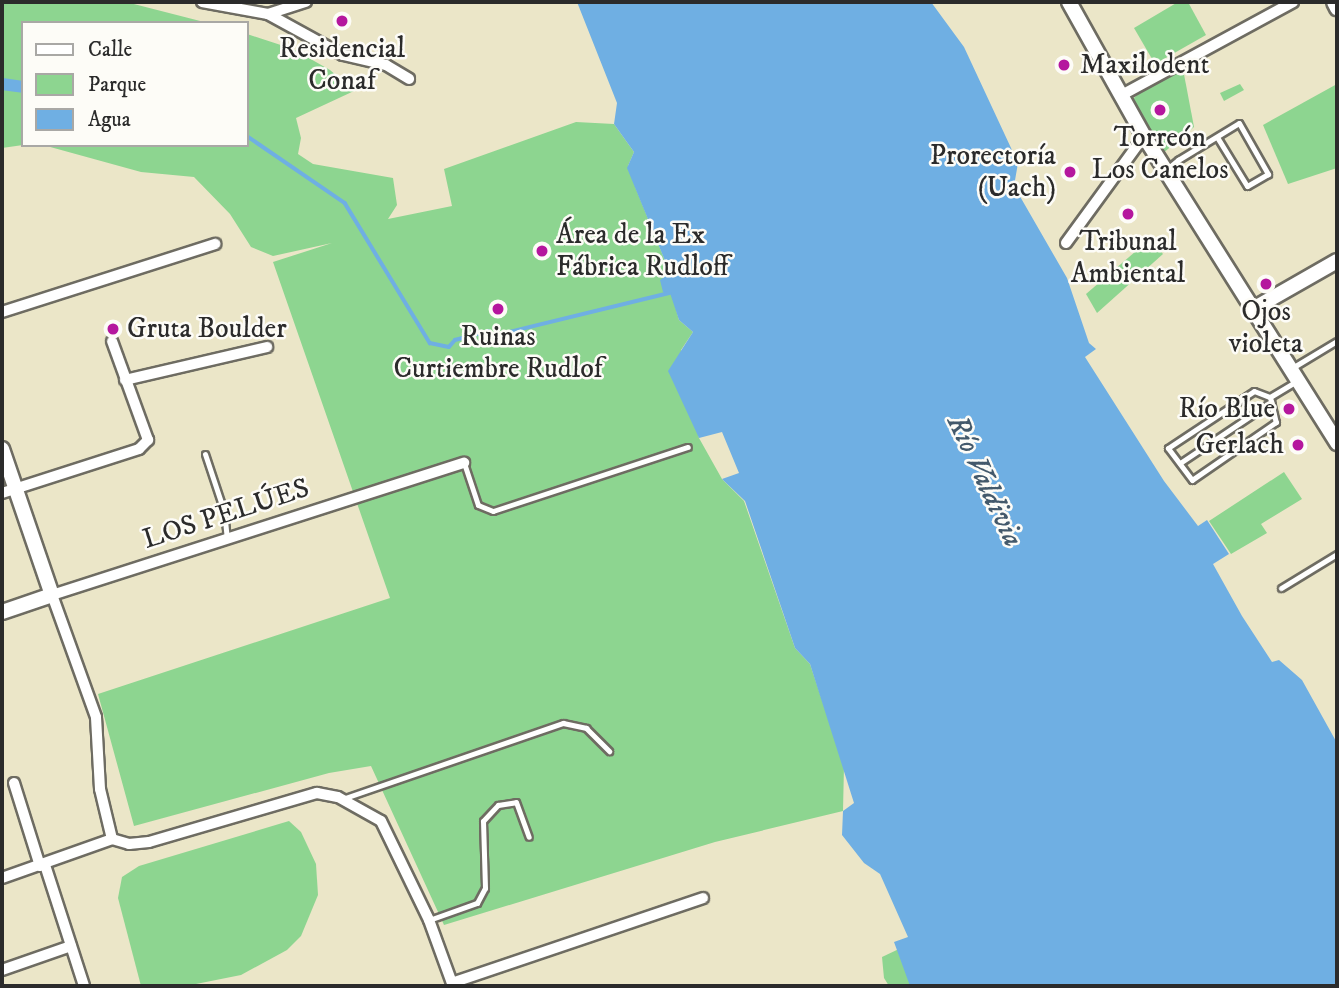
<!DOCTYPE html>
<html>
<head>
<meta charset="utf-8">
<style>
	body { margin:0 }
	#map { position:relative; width:1339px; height:988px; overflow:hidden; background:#ebe6c8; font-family:"IM FELL DW Pica",serif }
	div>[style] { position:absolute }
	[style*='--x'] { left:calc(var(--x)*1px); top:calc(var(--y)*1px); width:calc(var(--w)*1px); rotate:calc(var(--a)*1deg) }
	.green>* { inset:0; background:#8dd590 }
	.water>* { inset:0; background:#6fafe3 }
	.stream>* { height:3.5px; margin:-1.75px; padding:0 1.75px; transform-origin:1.75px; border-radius:1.75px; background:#6fafe3 }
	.canal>* { height:12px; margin:-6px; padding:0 6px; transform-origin:6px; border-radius:6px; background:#6fafe3 }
	.roads { filter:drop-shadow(2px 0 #6e6c62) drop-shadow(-2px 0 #6e6c62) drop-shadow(0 2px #6e6c62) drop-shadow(0 -2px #6e6c62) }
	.lane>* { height:5px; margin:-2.5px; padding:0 2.5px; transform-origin:2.5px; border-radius:2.5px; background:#fff }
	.street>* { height:10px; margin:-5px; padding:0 5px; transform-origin:5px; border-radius:5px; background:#fff }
	.secondary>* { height:14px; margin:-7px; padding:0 7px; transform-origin:7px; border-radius:7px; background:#fff }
	.dots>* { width:19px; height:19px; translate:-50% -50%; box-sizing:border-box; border:4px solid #fdfcf7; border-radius:50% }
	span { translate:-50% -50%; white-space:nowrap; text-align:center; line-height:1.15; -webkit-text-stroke:5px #fdfcf7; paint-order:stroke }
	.poi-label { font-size:28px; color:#2b2b2b }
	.left { translate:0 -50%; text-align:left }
	.right { translate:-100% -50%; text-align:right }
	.street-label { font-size:28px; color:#2b2b2b }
	.water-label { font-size:30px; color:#43596b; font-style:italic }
	.frame { position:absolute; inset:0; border:4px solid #2b2b2b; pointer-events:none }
	.legend { position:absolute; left:21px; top:21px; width:228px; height:126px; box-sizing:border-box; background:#fdfcf7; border:2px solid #a9a8a5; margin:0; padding:9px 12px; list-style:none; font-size:21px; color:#2b2b2b }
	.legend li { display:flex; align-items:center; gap:14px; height:35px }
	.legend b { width:35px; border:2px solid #a9a8a5 }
</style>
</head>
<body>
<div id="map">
	<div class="green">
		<div style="clip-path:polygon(2px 2px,126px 2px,208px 23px,23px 23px,23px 145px,2px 148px)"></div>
		<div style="clip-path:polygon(1178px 2px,1188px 2px,1206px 35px,1155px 64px,1134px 28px)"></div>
		<div style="clip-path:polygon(247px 34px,293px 49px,330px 70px,354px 91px,296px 118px,301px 138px,298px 154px,313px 164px,393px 178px,397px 205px,388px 219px,452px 206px,444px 169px,576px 122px,614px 124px,634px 152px,628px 166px,636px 189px,670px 273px,667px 278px,679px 320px,693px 332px,681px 350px,699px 438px,722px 479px,744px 501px,795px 648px,810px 664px,844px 766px,843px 811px,715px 842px,444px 925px,371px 766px,329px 773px,134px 826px,98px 694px,390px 598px,273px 262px,332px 243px,273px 256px,251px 247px,230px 214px,194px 177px,141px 172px,43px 145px,247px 145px)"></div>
		<div style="clip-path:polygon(1183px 69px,1194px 127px,1162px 154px,1133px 99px,1149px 82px)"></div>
		<div style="clip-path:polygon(1240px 84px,1244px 90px,1224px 101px,1220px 93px)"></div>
		<div style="clip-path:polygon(1337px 84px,1337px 168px,1288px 184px,1263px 125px)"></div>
		<div style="clip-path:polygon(1150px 239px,1163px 254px,1097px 313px,1086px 294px)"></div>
		<div style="clip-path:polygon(1284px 472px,1302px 499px,1261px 524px,1267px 533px,1231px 554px,1209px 521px)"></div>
		<div style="clip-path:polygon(289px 821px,301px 832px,316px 864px,318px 895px,301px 936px,287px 950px,241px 975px,186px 986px,141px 986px,118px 898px,122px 877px,139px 866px)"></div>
		<div style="clip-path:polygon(901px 948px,920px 986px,889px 986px,884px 978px,882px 957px)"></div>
	</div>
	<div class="water">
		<div style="clip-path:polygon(577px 2px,931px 2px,964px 47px,1018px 163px,1014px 186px,1067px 278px,1089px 343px,1096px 349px,1085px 357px,1164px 481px,1198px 526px,1207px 520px,1229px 554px,1213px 564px,1242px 616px,1272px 662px,1279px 660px,1302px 680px,1337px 743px,1337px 986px,910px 986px,894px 942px,908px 937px,880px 874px,864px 863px,842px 835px,843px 811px,854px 803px,810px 664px,795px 648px,745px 501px,722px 479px,739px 473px,722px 432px,699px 438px,668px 371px,693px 332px,679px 320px,670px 293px,663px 292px,660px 280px,670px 273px,627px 168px,634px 152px,614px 124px,617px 103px)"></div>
	</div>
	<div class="stream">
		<div style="--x:247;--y:136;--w:119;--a:34.4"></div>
		<div style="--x:345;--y:203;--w:164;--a:58.7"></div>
		<div style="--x:430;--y:343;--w:19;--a:12"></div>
		<div style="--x:449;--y:347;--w:9;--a:-49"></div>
		<div style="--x:455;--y:340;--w:34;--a:-15"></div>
		<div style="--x:488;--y:331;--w:7;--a:45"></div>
		<div style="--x:493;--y:336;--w:182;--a:-13.7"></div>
	</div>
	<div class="canal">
		<div style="--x:2;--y:84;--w:21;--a:8"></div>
	</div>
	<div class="roads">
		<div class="lane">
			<div style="--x:1166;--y:170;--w:16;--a:-40"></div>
			<div style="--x:1178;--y:160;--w:71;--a:-31.2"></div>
			<div style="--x:1239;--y:123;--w:59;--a:60.4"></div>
			<div style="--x:1268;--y:174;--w:24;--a:150"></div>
			<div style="--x:1247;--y:186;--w:57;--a:-121.5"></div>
			<div style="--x:1292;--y:368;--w:52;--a:-31"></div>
			<div style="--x:1254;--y:391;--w:17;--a:21"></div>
			<div style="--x:1270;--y:397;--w:26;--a:77"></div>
			<div style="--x:1276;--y:422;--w:102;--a:145.4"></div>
			<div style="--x:1192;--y:480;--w:40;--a:-127"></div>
			<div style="--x:1168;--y:448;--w:103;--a:-33.5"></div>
			<div style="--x:1270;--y:397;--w:31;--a:-31"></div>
			<div style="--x:205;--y:454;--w:60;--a:71.6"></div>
			<div style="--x:224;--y:511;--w:28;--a:84"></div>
			<div style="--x:464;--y:463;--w:44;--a:71.6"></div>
			<div style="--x:478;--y:505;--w:16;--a:22"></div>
			<div style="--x:493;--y:511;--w:205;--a:-18.2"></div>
			<div style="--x:1180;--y:463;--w:110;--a:-33.8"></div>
			<div style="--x:1281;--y:588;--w:66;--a:-31.3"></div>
			<div style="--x:342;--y:799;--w:234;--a:-19"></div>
			<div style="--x:563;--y:723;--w:24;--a:12"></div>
			<div style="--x:586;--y:728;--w:33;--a:45"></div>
			<div style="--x:429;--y:920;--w:51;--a:-19.5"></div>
			<div style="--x:477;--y:903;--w:17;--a:-62"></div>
			<div style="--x:485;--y:888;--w:67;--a:-91.7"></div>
			<div style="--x:483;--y:821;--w:22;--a:-47"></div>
			<div style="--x:498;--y:805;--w:18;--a:-9"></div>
			<div style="--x:516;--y:802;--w:37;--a:70"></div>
		</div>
		<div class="street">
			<div style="--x:202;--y:2;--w:67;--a:10.3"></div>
			<div style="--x:268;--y:14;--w:40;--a:-18"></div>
			<div style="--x:268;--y:14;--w:85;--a:28.7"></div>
			<div style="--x:343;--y:55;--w:44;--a:13.1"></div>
			<div style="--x:386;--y:65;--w:27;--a:31"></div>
			<div style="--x:1120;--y:96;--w:197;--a:-28.5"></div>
			<div style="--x:1066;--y:243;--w:132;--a:-53.9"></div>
			<div style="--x:2;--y:312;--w:224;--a:-17.7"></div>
			<div style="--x:125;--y:380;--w:146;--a:-13.1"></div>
			<div style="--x:2;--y:493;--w:144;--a:-17.8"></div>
			<div style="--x:139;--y:449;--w:13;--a:-45"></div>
			<div style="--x:148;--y:440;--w:105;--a:-110"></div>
			<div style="--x:14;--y:783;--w:87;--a:72.6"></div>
			<div style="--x:112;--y:839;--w:51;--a:-103.5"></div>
			<div style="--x:100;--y:789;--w:72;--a:-93.2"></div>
			<div style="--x:96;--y:717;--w:130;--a:-109.8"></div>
			<div style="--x:52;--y:595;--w:433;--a:-17.8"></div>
			<div style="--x:45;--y:865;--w:127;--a:72.1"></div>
			<div style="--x:2;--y:878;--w:117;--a:-19.5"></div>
			<div style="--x:112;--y:839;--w:18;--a:16"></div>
			<div style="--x:129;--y:844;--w:20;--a:-6"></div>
			<div style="--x:149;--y:842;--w:175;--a:-16.3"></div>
			<div style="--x:317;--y:793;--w:21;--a:11"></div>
			<div style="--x:338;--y:797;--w:49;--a:29.2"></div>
			<div style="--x:381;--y:821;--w:110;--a:64.1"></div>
			<div style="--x:429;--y:920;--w:70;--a:70"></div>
			<div style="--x:2;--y:970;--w:73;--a:-19.2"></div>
			<div style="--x:452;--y:983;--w:265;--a:-18.7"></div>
		</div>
		<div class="secondary">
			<div style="--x:1069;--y:2;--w:154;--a:60.8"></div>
			<div style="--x:1144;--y:136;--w:363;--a:57.8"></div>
			<div style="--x:1334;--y:2;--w:7;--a:63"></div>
			<div style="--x:1253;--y:309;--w:97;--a:-29.7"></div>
			<div style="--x:2;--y:449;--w:154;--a:71.1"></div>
			<div style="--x:52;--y:595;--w:53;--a:161.2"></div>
		</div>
	</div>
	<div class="dots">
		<div style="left:342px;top:21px;background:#b5179e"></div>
		<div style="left:1064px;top:65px;background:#b5179e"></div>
		<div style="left:1160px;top:110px;background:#b5179e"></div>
		<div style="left:1070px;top:172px;background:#b5179e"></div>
		<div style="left:1128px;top:214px;background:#b5179e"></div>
		<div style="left:542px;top:251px;background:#b5179e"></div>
		<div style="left:1266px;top:284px;background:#b5179e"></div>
		<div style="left:498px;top:309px;background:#b5179e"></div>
		<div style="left:113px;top:329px;background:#b5179e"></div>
		<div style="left:1289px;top:409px;background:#b5179e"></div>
		<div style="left:1298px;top:445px;background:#b5179e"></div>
	</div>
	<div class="poi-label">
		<span style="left:342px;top:65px">Residencial<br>Conaf</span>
		<span class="left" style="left:1080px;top:65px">Maxilodent</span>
		<span style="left:1160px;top:154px">Torreón<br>Los Canelos</span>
		<span class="right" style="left:1056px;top:172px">Prorectoría<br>(Uach)</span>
		<span class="left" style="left:556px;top:251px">Área de la Ex<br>Fábrica Rudloff</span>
		<span style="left:1128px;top:258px">Tribunal<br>Ambiental</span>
		<span style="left:1266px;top:328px">Ojos<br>violeta</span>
		<span class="left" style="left:127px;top:329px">Gruta Boulder</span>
		<span style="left:498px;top:353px">Ruinas<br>Curtiembre Rudlof</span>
		<span class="right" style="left:1275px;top:409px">Río Blue</span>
		<span class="right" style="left:1284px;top:445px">Gerlach</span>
	</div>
	<div class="street-label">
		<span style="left:226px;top:514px;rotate:-18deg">LOS PELÚES</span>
	</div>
	<div class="water-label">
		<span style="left:984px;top:481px;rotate:65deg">Río Valdivia</span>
	</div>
	<div class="frame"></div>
	<ul class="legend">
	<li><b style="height:9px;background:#fff"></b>Calle</li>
	<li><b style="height:19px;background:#8dd590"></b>Parque</li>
	<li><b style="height:19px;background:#6fafe3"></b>Agua</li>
	</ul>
</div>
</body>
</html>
